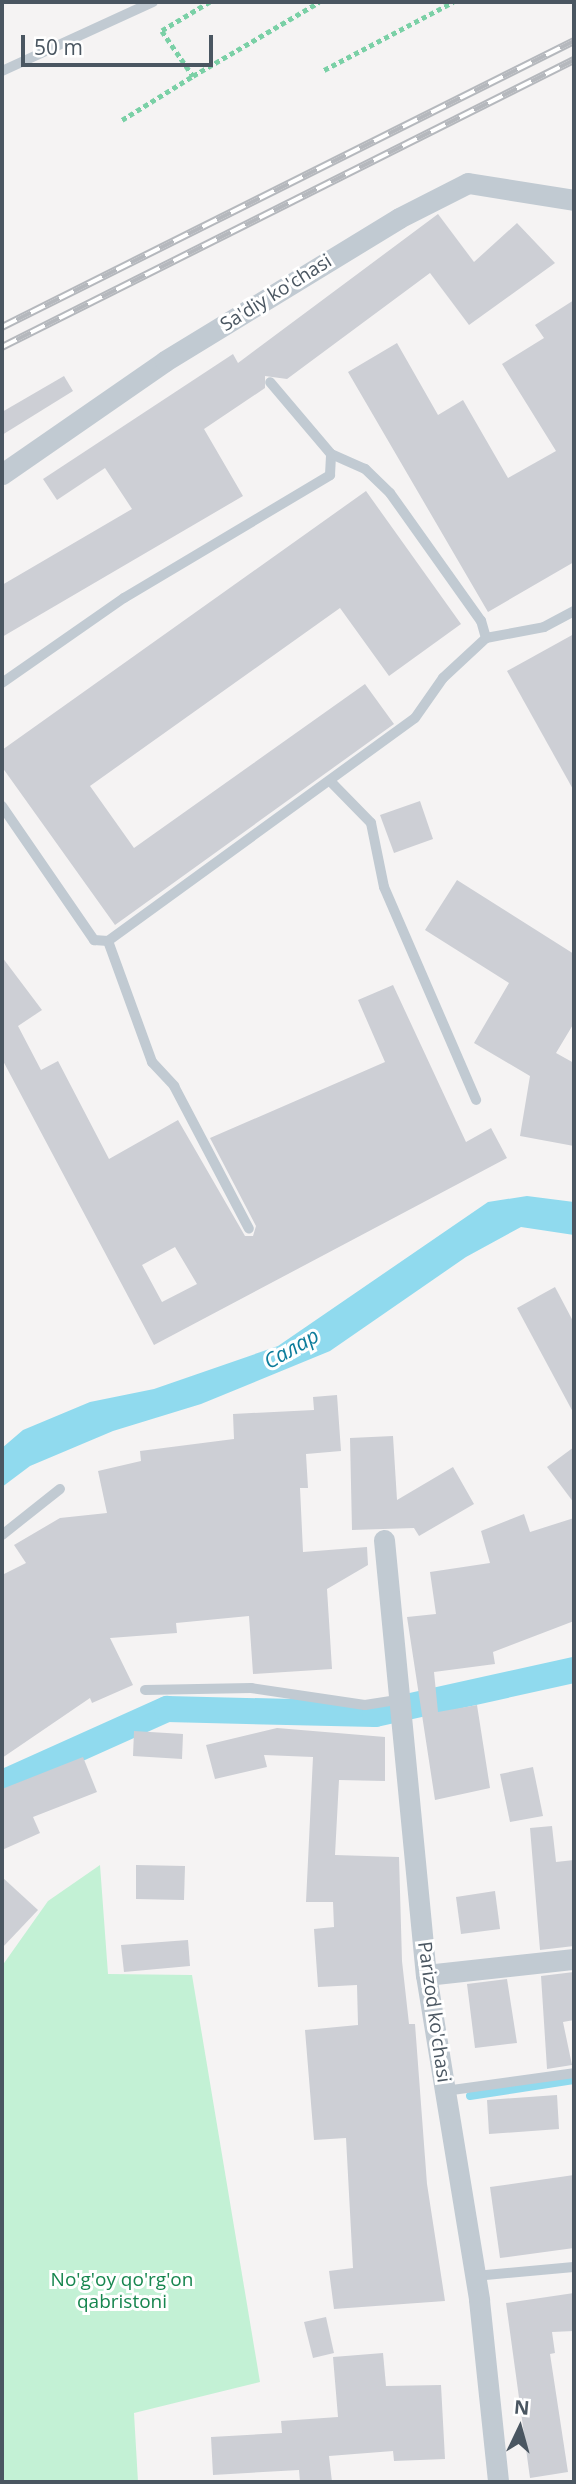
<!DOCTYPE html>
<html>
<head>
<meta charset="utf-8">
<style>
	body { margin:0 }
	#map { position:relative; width:576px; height:2484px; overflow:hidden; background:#f5f3f3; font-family:"Open Sans",sans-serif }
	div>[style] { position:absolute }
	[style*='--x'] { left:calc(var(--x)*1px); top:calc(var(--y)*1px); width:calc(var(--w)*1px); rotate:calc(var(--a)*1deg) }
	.green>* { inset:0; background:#c3f1d5 }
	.water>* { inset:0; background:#90daee }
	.stream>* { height:8px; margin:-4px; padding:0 4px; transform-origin:4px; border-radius:4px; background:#90daee }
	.canal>* { height:26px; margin:-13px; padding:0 13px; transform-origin:13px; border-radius:13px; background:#90daee }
	.building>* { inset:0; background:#cdcfd5 }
	.path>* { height:4.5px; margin-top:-2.25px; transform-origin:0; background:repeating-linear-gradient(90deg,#7ad0a6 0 5px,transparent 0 8.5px) }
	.lane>* { height:10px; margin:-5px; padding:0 5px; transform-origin:5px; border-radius:5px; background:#c1cad2 }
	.street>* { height:21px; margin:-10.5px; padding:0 10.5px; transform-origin:10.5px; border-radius:10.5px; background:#c1cad2 }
	.rail>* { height:8px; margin-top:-4px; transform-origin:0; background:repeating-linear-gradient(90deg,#fff 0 16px,#b5b8bd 0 32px); box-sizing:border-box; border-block:2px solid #b5b8bd }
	span { translate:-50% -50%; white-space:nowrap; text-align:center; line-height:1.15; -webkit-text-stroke:6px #fff; paint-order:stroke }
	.street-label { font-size:19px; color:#4a5661 }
	.park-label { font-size:19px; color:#17864f }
	.water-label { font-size:21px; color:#0c7c9b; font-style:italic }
	.frame { position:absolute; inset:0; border:4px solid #4a5661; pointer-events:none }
	.north { position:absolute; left:485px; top:2393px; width:70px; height:70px; -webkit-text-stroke:5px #fff; paint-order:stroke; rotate:5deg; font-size:19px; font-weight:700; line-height:28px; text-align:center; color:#4a5661 }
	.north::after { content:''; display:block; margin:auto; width:24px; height:32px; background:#4a5661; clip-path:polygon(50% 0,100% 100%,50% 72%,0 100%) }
	.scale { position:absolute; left:21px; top:35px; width:192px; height:32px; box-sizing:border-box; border:4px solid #4a5661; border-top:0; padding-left:9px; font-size:21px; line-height:24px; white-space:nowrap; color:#4a5661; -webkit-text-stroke:5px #fff; paint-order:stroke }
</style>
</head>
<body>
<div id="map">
	<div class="green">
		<div style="clip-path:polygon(100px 1865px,108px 1974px,192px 1975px,260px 2382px,134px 2413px,138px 2482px,2px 2482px,2px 1966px,48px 1901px)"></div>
	</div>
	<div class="water">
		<div style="clip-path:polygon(527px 1196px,574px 1202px,574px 1235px,521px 1227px,466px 1257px,330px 1351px,201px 1404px,113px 1431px,30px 1466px,2px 1487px,2px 1448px,23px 1430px,90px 1402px,154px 1389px,278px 1346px,488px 1202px)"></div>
	</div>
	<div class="stream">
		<div style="--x:470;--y:2096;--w:105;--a:-8.7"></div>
	</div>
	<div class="canal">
		<div style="--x:2;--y:1783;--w:181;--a:-24.2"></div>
		<div style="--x:167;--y:1709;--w:208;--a:1.4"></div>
		<div style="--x:375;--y:1714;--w:204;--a:-12.5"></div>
	</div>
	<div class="building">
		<div style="clip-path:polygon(438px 214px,474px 262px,517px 223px,555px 263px,469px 325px,430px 273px,287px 379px,265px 376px,265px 388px,204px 429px,243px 496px,2px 637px,2px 585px,132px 509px,105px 468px,57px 500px,43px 479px,233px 354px,238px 363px)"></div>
		<div style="clip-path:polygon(574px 300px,574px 562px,488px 612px,348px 372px,397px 343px,438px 415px,463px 400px,508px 478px,556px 451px,502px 364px,544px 338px,535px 325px)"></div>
		<div style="clip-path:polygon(64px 376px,73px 391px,2px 435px,2px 412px)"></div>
		<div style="clip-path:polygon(366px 491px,461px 624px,389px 676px,340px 608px,90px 786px,134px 848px,365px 684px,394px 724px,115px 925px,2px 767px,2px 750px)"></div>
		<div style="clip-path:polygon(574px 634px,574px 791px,507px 671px)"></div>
		<div style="clip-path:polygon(420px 801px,433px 839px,394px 853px,380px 815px)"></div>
		<div style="clip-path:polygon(457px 880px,574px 954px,574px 1023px,556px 1053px,574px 1063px,574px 1146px,520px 1136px,530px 1076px,474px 1043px,509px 983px,425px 930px)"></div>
		<div style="clip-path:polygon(evenodd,2px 957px,42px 1010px,18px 1026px,41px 1070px,58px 1061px,109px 1159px,178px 1120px,245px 1236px,253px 1236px,256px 1226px,210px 1138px,385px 1062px,358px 1000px,393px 985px,466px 1142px,491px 1128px,507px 1158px,154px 1345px,2px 1059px,2px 957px,175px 1247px,197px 1284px,162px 1302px,142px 1265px,175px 1247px)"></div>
		<div style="clip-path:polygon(555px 1287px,574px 1323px,574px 1414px,517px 1308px)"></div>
		<div style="clip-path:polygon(337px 1395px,341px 1451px,306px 1454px,308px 1488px,300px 1488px,303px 1552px,367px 1547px,368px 1565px,327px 1589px,332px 1669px,253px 1674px,249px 1616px,176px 1623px,177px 1633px,110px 1638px,133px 1685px,92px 1703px,90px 1698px,2px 1758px,2px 1575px,26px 1563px,14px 1545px,60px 1518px,107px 1513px,98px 1471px,141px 1461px,140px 1451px,234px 1439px,233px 1414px,314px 1410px,313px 1397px)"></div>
		<div style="clip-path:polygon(393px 1436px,397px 1500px,453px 1467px,474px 1504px,419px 1536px,414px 1528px,352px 1530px,350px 1438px)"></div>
		<div style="clip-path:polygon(574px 1447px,574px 1503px,547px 1467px)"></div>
		<div style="clip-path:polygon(524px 1514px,530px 1532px,574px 1518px,574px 1621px,493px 1652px,495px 1664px,434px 1672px,438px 1712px,477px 1705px,490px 1788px,435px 1800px,407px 1617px,436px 1614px,430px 1572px,490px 1563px,481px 1531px)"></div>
		<div style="clip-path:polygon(277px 1728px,385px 1737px,385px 1781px,339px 1780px,335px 1855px,399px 1857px,402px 1961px,409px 2024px,415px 2024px,427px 2184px,445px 2301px,334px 2309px,329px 2271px,353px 2268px,346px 2138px,314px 2140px,305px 2030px,358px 2025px,357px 1985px,318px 1987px,314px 1929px,334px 1927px,333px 1902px,306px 1902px,313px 1757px,264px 1755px,267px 1767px,215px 1779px,206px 1745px)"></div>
		<div style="clip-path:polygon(134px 1731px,183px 1734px,182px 1759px,133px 1756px)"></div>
		<div style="clip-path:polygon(83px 1757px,97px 1792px,33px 1817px,40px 1833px,2px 1850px,2px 1789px)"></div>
		<div style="clip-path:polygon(533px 1767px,543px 1816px,510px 1822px,500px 1774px)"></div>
		<div style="clip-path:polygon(552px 1826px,556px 1862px,574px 1860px,574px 1946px,540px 1950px,530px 1828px)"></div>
		<div style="clip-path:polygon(136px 1865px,185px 1866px,184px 1900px,136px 1899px)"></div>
		<div style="clip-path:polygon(2px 1877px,38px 1910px,2px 1948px)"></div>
		<div style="clip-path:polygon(495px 1891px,500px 1929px,461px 1934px,456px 1897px)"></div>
		<div style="clip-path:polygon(188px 1940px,190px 1966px,124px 1972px,121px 1945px)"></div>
		<div style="clip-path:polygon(574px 1972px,574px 2020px,563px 2022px,572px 2065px,547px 2069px,541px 1976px)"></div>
		<div style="clip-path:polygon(507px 1979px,517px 2043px,475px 2048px,467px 1984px)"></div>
		<div style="clip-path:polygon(557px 2095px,559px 2129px,489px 2134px,487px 2100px)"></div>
		<div style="clip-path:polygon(574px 2175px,574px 2248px,500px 2258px,490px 2187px)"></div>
		<div style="clip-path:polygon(574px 2293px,574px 2331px,552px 2332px,555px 2353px,550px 2354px,568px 2472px,530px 2478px,506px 2303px)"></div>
		<div style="clip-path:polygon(326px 2317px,334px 2353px,313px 2358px,304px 2322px)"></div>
		<div style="clip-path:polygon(383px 2353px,386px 2386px,441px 2385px,445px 2459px,394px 2461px,393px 2451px,329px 2456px,332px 2482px,300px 2482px,299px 2470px,213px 2475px,211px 2437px,282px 2433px,281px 2421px,338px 2417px,333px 2357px)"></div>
	</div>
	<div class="path">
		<div style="--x:210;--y:2;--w:56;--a:148.9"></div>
		<div style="--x:162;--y:31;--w:55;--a:55.4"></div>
		<div style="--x:193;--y:76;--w:146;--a:-30.4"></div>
		<div style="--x:324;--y:70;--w:146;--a:-27.8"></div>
		<div style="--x:122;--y:120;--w:84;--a:-31.8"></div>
	</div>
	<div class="lane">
		<div style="--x:2;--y:71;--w:166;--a:-24.6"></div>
		<div style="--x:486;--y:638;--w:59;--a:-10.7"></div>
		<div style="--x:544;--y:627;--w:34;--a:-28"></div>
		<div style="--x:2;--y:683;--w:149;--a:-34.9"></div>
		<div style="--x:124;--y:598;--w:240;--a:-30.8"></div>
		<div style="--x:330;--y:475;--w:21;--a:-87"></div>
		<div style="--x:331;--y:454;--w:94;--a:-130.3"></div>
		<div style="--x:332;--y:783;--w:56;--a:45.7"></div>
		<div style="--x:371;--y:823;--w:65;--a:78.5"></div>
		<div style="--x:384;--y:887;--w:232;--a:66.6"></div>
		<div style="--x:2;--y:806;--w:163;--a:55.5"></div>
		<div style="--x:94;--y:940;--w:14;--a:4"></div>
		<div style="--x:108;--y:941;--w:379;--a:-36"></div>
		<div style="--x:415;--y:718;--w:49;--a:-55"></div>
		<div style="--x:443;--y:678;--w:59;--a:-42.9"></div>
		<div style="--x:486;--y:638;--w:18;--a:-106"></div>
		<div style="--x:481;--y:621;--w:157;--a:-125.4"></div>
		<div style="--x:390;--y:493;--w:35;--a:-136"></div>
		<div style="--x:365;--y:469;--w:37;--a:-156"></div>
		<div style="--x:108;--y:941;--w:129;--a:70"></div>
		<div style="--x:152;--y:1062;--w:33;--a:47"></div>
		<div style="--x:174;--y:1086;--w:161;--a:62.3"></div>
		<div style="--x:2;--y:1535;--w:74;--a:-38.4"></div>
		<div style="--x:145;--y:1690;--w:106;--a:-1.1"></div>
		<div style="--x:251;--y:1688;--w:115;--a:8.5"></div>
		<div style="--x:365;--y:1705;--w:36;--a:-9"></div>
		<div style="--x:445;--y:2091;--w:130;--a:-7.9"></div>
		<div style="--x:475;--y:2276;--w:99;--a:-5.2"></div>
	</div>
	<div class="street">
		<div style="--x:2;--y:474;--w:198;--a:-34.7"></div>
		<div style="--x:165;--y:361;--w:274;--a:-31.4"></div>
		<div style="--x:399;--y:218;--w:77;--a:-26.9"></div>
		<div style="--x:468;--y:183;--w:107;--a:9.1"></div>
		<div style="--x:384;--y:1540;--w:437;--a:84.5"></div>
		<div style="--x:426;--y:1975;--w:329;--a:80.7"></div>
		<div style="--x:479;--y:2300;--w:183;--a:84"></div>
		<div style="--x:426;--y:1975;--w:149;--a:-6.2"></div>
	</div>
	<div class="rail">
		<div style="--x:2;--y:327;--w:640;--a:-26.57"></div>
		<div style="--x:2;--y:347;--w:640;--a:-26.65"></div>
	</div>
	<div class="street-label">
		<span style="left:276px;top:293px;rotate:-32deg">Sa'diy ko'chasi</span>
		<span style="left:434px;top:2012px;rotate:82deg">Parizod ko'chasi</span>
	</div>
	<div class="park-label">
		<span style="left:122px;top:2291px">No'g'oy qo'rg'on<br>qabristoni</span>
	</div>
	<div class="water-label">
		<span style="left:291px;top:1348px;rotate:-30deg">Салар</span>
	</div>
	<div class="frame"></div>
	<div class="north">N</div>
	<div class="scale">50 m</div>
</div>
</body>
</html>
